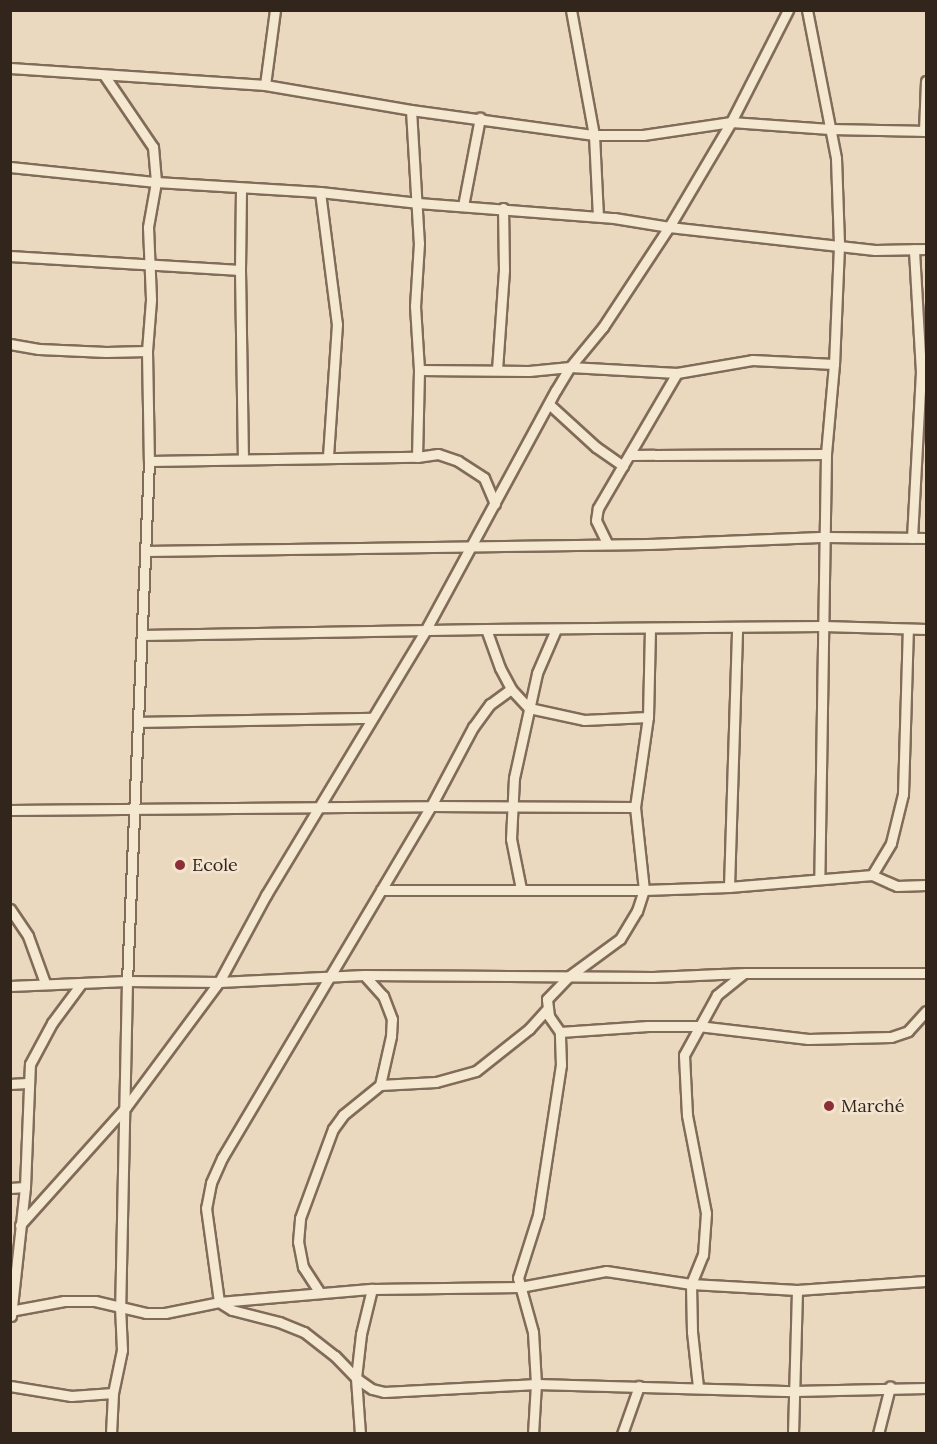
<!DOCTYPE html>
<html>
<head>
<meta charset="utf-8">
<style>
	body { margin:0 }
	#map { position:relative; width:937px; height:1444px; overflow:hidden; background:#ead9bf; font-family:Lora,serif }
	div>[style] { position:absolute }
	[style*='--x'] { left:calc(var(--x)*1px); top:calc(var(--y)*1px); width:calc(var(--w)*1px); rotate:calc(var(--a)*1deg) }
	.roads { filter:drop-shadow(2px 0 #816b59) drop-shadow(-2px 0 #816b59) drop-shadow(0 2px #816b59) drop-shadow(0 -2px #816b59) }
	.street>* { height:9px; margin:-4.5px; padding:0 4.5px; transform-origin:4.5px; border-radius:4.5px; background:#f5e8d1 }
	.dots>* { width:16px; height:16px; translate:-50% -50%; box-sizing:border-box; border:3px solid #f2e4ce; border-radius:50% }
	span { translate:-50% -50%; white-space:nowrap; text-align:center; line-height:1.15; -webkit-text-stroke:5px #f2e4ce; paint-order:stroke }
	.poi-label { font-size:18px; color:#32251c }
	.left { translate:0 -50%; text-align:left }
	.frame { position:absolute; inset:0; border:12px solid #32251c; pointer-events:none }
</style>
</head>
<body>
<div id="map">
	<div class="roads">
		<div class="street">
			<div style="--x:571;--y:10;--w:127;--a:79.6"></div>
			<div style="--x:594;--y:135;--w:81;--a:87.2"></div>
			<div style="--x:807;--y:10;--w:151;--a:78.9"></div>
			<div style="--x:836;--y:158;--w:88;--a:88"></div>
			<div style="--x:839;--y:246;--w:118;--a:92.4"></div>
			<div style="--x:834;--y:364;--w:90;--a:95.1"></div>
			<div style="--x:826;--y:454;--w:425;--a:90.9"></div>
			<div style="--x:10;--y:68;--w:256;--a:3.8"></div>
			<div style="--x:265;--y:85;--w:148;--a:9.7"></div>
			<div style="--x:411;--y:110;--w:185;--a:7.8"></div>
			<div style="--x:594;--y:135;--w:49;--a:0"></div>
			<div style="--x:643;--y:135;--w:89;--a:-8.4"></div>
			<div style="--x:731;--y:122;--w:99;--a:4"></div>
			<div style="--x:830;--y:129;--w:96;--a:1.2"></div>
			<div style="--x:104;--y:75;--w:87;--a:55.8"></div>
			<div style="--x:153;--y:147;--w:35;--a:85"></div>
			<div style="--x:156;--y:182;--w:46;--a:100.1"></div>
			<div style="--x:148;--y:227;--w:73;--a:87.6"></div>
			<div style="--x:151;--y:300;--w:51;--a:94.5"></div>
			<div style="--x:147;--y:351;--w:110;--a:89"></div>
			<div style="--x:149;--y:461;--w:520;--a:92.42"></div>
			<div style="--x:127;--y:981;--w:325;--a:91.2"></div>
			<div style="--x:120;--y:1306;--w:44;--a:87.4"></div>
			<div style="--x:122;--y:1350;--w:44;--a:101.8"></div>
			<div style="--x:113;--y:1393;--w:41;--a:92.8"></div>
			<div style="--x:265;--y:85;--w:76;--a:-82.4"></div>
			<div style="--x:411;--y:110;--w:133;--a:86.6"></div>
			<div style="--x:419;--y:243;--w:63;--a:93.6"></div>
			<div style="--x:415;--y:306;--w:64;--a:86.4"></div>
			<div style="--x:419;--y:370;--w:87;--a:91.3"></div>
			<div style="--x:924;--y:131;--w:50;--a:-87.7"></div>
			<div style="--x:10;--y:167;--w:147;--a:5.9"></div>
			<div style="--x:156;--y:182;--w:164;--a:3.5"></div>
			<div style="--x:320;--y:192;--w:99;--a:6.4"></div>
			<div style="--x:418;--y:203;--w:197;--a:4.4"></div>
			<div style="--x:614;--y:218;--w:56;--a:9.3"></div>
			<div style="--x:669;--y:227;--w:207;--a:6.4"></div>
			<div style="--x:875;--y:250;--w:51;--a:-1.1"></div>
			<div style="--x:241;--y:189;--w:81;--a:90.7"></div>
			<div style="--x:240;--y:270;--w:189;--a:89.1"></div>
			<div style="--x:320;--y:192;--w:133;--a:82.7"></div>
			<div style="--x:337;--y:324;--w:133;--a:93.9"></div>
			<div style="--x:463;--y:206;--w:90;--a:-79.1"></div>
			<div style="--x:10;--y:256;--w:230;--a:3.5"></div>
			<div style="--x:10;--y:344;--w:29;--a:10"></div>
			<div style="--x:39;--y:349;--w:67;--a:2.6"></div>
			<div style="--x:106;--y:352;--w:41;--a:-1.4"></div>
			<div style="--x:419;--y:370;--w:110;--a:0.5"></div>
			<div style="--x:529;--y:371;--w:41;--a:-5.6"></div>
			<div style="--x:570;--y:367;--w:107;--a:3.2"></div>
			<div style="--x:677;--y:373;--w:76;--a:-9.8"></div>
			<div style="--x:752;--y:360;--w:82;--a:2.8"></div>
			<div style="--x:497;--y:370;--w:100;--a:-86"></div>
			<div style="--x:504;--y:270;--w:62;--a:-90.9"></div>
			<div style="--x:550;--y:405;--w:62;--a:42.4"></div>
			<div style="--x:596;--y:447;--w:33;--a:35"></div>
			<div style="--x:630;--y:455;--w:196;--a:-0.3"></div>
			<div style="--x:149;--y:461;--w:268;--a:-0.9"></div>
			<div style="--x:417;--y:457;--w:21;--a:-8"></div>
			<div style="--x:438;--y:454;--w:21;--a:19"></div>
			<div style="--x:458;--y:461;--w:31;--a:33"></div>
			<div style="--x:484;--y:478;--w:28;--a:67"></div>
			<div style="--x:912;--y:538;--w:166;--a:-86.9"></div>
			<div style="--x:921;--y:372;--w:123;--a:-93.3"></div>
			<div style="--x:607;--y:543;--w:25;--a:-116"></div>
			<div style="--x:596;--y:520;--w:12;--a:-81"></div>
			<div style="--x:598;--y:508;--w:156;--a:-59.7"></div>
			<div style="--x:145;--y:551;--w:503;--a:-0.8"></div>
			<div style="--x:648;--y:544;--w:178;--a:-2.3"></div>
			<div style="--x:826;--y:537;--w:100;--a:0.6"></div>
			<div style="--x:486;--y:629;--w:41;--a:70.3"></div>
			<div style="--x:500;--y:668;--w:24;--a:62"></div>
			<div style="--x:511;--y:689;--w:26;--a:47"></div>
			<div style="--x:529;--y:708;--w:56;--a:12.3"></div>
			<div style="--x:584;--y:720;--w:64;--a:-2.7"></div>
			<div style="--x:142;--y:635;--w:344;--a:-1"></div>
			<div style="--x:486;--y:629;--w:337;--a:-0.5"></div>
			<div style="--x:823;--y:626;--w:103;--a:1.7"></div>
			<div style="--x:511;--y:689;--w:26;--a:144"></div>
			<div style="--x:490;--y:704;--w:29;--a:126"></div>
			<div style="--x:473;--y:727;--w:89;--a:118"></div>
			<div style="--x:431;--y:806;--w:409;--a:120.7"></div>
			<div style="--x:222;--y:1158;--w:27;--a:114"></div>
			<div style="--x:211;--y:1183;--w:25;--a:101"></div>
			<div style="--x:206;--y:1208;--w:95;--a:82.1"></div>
			<div style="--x:219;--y:1302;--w:15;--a:32"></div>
			<div style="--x:232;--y:1310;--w:49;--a:14.3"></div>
			<div style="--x:279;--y:1322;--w:27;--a:22"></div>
			<div style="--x:304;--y:1332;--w:39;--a:38"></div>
			<div style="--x:335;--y:1356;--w:30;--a:46"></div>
			<div style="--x:356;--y:1378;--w:19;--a:35"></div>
			<div style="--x:372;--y:1389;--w:12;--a:14"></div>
			<div style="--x:384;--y:1392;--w:152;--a:-3"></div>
			<div style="--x:536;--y:1384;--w:258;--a:1.6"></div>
			<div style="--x:794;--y:1391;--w:132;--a:-1.3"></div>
			<div style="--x:139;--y:722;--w:232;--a:-1"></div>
			<div style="--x:10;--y:810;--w:421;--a:-0.5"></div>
			<div style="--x:431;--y:806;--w:204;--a:0.3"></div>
			<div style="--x:872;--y:875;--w:37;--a:-59"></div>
			<div style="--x:891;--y:843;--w:50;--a:-76.2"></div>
			<div style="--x:903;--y:794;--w:164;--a:-88.3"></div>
			<div style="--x:729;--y:887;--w:260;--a:-88.2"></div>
			<div style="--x:521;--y:889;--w:51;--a:-101.3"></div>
			<div style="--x:511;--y:839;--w:61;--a:-87.2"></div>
			<div style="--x:514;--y:778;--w:107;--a:-77.6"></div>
			<div style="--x:537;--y:673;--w:48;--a:-66.6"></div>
			<div style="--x:381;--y:890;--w:263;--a:0"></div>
			<div style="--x:644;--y:890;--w:85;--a:-2"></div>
			<div style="--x:729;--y:887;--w:144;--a:-4.8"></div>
			<div style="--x:872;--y:875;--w:27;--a:24"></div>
			<div style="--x:897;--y:886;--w:29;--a:-2"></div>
			<div style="--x:10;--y:909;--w:32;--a:56"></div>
			<div style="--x:28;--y:936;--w:50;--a:70.1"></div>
			<div style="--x:10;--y:986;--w:117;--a:-2.4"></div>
			<div style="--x:127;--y:981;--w:92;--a:0.6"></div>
			<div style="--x:219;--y:982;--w:145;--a:-2.8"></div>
			<div style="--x:364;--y:975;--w:289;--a:0.4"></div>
			<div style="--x:653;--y:977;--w:93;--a:-2.5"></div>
			<div style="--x:746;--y:973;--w:180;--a:0"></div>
			<div style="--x:560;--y:1032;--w:88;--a:-3.9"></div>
			<div style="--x:648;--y:1026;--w:50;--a:0"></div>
			<div style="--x:698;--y:1026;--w:111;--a:6.7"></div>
			<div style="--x:808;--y:1039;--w:83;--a:-1.4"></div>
			<div style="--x:891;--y:1037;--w:18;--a:-19"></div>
			<div style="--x:908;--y:1031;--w:27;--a:-48"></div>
			<div style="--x:10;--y:1084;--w:17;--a:-3"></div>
			<div style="--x:380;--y:1085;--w:56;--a:-3.1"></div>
			<div style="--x:436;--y:1082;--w:41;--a:-15.4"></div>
			<div style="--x:476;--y:1071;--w:68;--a:-38.4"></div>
			<div style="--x:529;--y:1029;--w:27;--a:-48"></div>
			<div style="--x:10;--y:1188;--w:15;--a:-4"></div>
			<div style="--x:20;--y:1225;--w:159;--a:-48.1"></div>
			<div style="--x:126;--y:1107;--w:156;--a:-53.4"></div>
			<div style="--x:219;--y:982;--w:99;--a:-61.6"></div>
			<div style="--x:266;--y:895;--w:308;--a:-58.9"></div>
			<div style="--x:425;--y:631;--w:274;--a:-61.5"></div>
			<div style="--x:556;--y:390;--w:27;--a:-59"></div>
			<div style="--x:570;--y:367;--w:52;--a:-50.5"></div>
			<div style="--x:603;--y:327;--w:120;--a:-56.6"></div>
			<div style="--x:669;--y:227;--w:122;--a:-59.4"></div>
			<div style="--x:731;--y:122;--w:126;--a:-63"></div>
			<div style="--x:320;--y:1293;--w:31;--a:-123"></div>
			<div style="--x:303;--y:1267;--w:25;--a:-101"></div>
			<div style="--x:298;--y:1242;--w:24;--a:-85"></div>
			<div style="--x:300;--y:1218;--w:95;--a:-69.7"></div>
			<div style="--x:333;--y:1129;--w:17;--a:-54"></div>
			<div style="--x:343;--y:1115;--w:48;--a:-39"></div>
			<div style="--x:380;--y:1085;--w:50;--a:-77.3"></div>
			<div style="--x:391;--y:1036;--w:17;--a:-87"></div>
			<div style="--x:392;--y:1019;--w:25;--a:-111"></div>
			<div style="--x:383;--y:996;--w:28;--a:-132"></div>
			<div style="--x:10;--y:1311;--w:55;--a:-10.5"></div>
			<div style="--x:64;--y:1301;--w:31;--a:0"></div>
			<div style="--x:95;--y:1301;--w:52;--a:13.2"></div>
			<div style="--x:146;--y:1313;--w:19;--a:0"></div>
			<div style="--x:165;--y:1313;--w:55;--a:-11.5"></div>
			<div style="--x:219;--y:1302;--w:154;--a:-4.9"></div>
			<div style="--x:372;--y:1289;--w:148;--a:-0.8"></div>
			<div style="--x:520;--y:1287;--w:87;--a:-10.5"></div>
			<div style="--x:606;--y:1271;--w:86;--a:8.7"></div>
			<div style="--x:691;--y:1284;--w:106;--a:3.2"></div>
			<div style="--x:797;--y:1290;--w:129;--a:-4"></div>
			<div style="--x:11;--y:1316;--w:130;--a:-83.8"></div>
			<div style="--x:25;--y:1187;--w:123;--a:-87.7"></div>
			<div style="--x:30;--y:1064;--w:47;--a:-61.8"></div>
			<div style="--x:52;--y:1023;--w:49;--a:-53.4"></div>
			<div style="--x:10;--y:1386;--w:62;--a:9.3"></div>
			<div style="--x:71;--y:1396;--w:42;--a:-4.1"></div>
			<div style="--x:698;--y:1387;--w:55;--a:-96.2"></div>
			<div style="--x:692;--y:1332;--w:48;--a:-91.2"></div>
			<div style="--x:691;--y:1284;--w:31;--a:-68"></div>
			<div style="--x:703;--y:1255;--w:42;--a:-85.9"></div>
			<div style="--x:706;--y:1213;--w:100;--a:-101"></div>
			<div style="--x:687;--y:1115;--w:60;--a:-92.9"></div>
			<div style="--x:684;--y:1055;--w:68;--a:-61.2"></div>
			<div style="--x:717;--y:995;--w:32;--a:-39"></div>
			<div style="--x:360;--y:1434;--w:56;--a:-94.1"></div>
			<div style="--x:356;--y:1378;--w:44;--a:-83.5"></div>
			<div style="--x:361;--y:1334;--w:46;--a:-76.3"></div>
			<div style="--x:533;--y:1434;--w:50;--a:-86.6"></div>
			<div style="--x:536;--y:1384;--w:52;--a:-93.3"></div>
			<div style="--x:533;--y:1332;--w:56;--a:-105.5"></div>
			<div style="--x:518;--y:1278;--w:66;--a:-72.4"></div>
			<div style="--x:538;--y:1215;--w:152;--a:-81.3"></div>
			<div style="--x:561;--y:1065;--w:33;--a:-92"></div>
			<div style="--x:560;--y:1032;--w:19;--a:-125"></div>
			<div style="--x:549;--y:1016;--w:17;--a:-97"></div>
			<div style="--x:547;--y:999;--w:30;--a:-46"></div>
			<div style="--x:568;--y:977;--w:64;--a:-36.2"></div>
			<div style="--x:620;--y:939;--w:33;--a:-59"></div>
			<div style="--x:637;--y:911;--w:22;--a:-72"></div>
			<div style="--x:644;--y:890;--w:83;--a:-96.2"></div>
			<div style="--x:635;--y:807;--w:91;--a:-81.8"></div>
			<div style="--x:648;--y:717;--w:88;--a:-88.7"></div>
			<div style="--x:622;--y:1434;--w:51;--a:-70.5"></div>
			<div style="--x:793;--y:1434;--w:144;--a:-88.4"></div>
			<div style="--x:878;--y:1434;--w:49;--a:-75.7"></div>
		</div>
	</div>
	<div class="dots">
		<div style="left:180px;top:865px;background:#8b2e36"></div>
		<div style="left:829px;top:1106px;background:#8b2e36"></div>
	</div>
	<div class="poi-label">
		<span class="left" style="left:192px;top:865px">Ecole</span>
		<span class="left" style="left:841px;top:1106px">Marché</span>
	</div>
	<div class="frame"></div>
</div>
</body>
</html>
